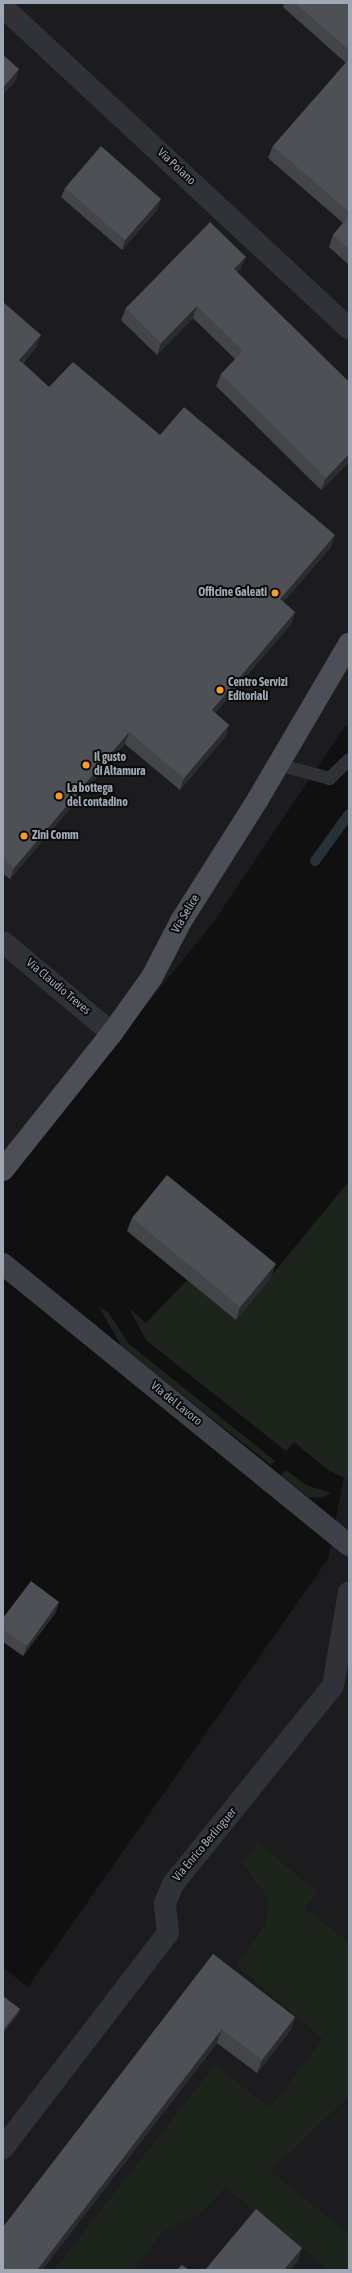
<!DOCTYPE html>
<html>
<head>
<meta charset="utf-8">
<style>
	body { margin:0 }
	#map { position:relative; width:352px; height:2273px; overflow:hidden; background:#101011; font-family:"Asap Condensed",sans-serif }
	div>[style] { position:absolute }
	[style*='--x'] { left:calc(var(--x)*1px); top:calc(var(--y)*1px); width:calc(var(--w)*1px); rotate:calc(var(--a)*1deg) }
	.built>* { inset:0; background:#1c1c1e }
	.green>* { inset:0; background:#1c241c }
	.stream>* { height:10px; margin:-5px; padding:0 5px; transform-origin:5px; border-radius:5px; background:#273238 }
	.lane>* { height:13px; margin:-6.5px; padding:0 6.5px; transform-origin:6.5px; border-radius:6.5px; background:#303237 }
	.street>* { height:22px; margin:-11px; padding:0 11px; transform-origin:11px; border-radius:11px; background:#303237 }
	.secondary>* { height:22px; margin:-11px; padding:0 11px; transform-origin:11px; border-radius:11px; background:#3e4147 }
	.primary>* { height:22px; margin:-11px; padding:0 11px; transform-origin:11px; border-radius:11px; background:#4c4f56 }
	.wall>* { inset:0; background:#434549 }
	.shaded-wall>* { inset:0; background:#2a2c2e }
	.building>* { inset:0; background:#4d5054 }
	.dots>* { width:11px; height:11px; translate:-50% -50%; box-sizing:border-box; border:2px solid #0b0b0c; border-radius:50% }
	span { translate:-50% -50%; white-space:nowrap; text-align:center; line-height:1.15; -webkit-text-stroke:4px #0b0b0c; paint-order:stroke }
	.street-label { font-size:12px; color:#a0a8b3 }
	.poi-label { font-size:12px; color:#a0a8b3; font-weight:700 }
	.right { translate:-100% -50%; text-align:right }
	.left { translate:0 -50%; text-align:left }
	.frame { position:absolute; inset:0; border:4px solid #a0a8b3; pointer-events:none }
</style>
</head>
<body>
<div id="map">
	<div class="built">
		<div style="clip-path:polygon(3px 3px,349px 3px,349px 729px,345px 726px,213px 923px,3px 1181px)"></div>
		<div style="clip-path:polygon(349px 1451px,349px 2270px,3px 2270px,3px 1968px,28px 1987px,328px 1559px)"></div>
	</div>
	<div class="green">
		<div style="clip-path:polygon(349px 1181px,349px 1475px,347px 1479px,328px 1470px,294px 1442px,286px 1451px,146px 1340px,129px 1308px,146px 1323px,187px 1280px,236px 1319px)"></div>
		<div style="clip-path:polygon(98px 1306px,108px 1312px,129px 1344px,275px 1461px,271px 1465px,123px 1348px)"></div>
		<div style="clip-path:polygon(286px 1470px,306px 1485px,331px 1493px,322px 1498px,308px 1497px,281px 1475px)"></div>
		<div style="clip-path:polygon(257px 1842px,317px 1892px,304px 1908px,349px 1943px,349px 2096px,270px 2171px,349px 2234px,349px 2270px,330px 2270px,225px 2187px,200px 2214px,163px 2231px,133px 2270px,54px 2270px,215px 2065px,270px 2108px,323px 2039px,236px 1965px,265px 1925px,269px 1900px,243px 1863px)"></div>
	</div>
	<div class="stream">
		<div style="--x:315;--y:861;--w:58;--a:-54.1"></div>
	</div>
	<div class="lane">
		<div style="--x:278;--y:764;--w:53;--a:15.4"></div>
		<div style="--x:329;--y:778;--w:28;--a:-44"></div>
	</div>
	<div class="street">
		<div style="--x:3;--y:7;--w:472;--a:42.9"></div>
		<div style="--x:3;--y:942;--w:142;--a:39.9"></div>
		<div style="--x:3;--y:2148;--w:271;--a:-52.5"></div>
		<div style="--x:168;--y:1933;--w:30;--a:-96"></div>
		<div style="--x:165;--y:1903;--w:21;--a:-67"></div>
		<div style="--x:173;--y:1884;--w:255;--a:-51.1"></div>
		<div style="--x:333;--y:1686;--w:95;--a:-80.3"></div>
	</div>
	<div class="secondary">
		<div style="--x:3;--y:1264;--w:446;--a:39.1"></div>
	</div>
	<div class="primary">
		<div style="--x:3;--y:1170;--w:175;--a:-51.5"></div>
		<div style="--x:112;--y:1033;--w:69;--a:-54.5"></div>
		<div style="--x:152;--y:977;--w:63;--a:-62.6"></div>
		<div style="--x:181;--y:921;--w:144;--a:-57.7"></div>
		<div style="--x:258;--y:799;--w:180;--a:-59.6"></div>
	</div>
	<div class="wall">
		<div style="clip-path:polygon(284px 3px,349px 3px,349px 265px,329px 247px,333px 235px,343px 223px,268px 158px,273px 146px,346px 63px,283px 7px)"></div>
		<div style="clip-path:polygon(65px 188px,158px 209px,122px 250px,61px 197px)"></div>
		<div style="clip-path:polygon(241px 268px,237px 272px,349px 382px,349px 462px,321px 490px,216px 386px,221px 374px,235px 359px,193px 318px,157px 355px,121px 320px,126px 308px)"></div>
		<div style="clip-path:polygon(3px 302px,37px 346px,23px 363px,49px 387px,160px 435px,331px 547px,283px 602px,295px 612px,291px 624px,215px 713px,229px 725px,225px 737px,180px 790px,125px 744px,10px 879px,3px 874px)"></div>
		<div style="clip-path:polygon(132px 1218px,271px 1277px,236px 1320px,127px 1231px)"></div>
		<div style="clip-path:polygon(56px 1612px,23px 1656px,3px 1642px,3px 1618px)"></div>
		<div style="clip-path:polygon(213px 1954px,295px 2017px,290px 2031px,257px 2073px,217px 2043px,42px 2270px,3px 2270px)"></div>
	</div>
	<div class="shaded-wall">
		<div style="clip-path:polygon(19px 69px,15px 82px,3px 95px,3px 88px)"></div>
		<div style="clip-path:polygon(161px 199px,158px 209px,122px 250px,125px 240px)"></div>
		<div style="clip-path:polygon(246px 257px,241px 268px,229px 281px,234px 269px)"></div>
		<div style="clip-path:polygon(197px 306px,193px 318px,157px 355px,161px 343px)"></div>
		<div style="clip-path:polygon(41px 335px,37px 346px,15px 371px,19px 360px)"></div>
		<div style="clip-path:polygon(349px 454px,349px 462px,321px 490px,326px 478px)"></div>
		<div style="clip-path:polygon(335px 535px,331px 547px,276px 611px,280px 599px)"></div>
		<div style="clip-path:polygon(295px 612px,291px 624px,207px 722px,212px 710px)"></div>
		<div style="clip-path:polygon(229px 725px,225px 737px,180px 790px,184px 778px)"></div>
		<div style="clip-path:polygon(129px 732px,125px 744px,10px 879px,14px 868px)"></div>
		<div style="clip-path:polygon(276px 1264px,271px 1277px,236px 1320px,240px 1307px)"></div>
		<div style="clip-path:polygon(59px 1602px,56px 1612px,23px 1656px,27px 1646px)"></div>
		<div style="clip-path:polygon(20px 2009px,18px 2015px,3px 2034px,3px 2031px)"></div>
		<div style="clip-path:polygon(295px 2017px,290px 2031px,257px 2073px,262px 2060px)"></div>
		<div style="clip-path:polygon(222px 2029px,217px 2043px,42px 2270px,37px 2270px)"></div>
		<div style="clip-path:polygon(302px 2248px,298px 2261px,290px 2270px,284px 2270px)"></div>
	</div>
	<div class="building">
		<div style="clip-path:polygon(295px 3px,349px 3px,349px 50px)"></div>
		<div style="clip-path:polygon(3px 55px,19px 69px,3px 88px)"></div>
		<div style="clip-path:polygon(349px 59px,349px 212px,273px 146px)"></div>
		<div style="clip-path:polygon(101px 146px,161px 199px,125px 240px,65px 188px)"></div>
		<div style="clip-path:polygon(349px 216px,349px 249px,333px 235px)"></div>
		<div style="clip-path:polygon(210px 222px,246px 257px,234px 269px,349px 382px,349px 454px,326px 478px,221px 374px,243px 351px,197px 306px,161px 343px,126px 308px)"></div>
		<div style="clip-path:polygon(3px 302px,41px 335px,19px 360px,49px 387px,73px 362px,160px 435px,184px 407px,335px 535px,280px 599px,295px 612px,212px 710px,229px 725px,184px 778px,129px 732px,14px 868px,3px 858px)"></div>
		<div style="clip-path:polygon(167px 1175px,276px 1264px,240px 1307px,132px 1218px)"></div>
		<div style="clip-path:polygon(31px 1581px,59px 1602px,27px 1646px,3px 1630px,3px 1618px)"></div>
		<div style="clip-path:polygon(213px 1954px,295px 2017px,262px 2060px,222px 2029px,37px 2270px,3px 2270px,3px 2227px)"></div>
		<div style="clip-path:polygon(3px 1996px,20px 2009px,3px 2031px)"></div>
		<div style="clip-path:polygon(256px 2209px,302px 2248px,284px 2270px,205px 2270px)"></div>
		<div style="clip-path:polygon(182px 2265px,189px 2270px,177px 2270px)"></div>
	</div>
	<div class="dots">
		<div style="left:275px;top:593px;background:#ff9b1a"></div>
		<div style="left:220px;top:690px;background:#ff9b1a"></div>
		<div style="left:86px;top:765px;background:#ff9b1a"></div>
		<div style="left:59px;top:796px;background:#ff9b1a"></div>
		<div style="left:24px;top:836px;background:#ff9b1a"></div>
	</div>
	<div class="street-label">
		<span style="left:176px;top:167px;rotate:43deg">Via Poiano</span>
		<span style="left:186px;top:914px;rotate:-59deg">Via Selice</span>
		<span style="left:58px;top:987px;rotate:40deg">Via Claudio Treves</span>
		<span style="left:176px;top:1404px;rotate:39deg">Via del Lavoro</span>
		<span style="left:205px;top:1845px;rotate:-50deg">Via Enrico Berlinguer</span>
	</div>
	<div class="poi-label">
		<span class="right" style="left:267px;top:593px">Officine Galeati</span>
		<span class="left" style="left:228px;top:690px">Centro Servizi<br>Editoriali</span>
		<span class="left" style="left:94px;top:765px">Il gusto<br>di Altamura</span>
		<span class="left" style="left:67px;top:796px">La bottega<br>del contadino</span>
		<span class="left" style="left:32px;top:836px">Zini Comm</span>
	</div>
	<div class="frame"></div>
</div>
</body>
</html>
